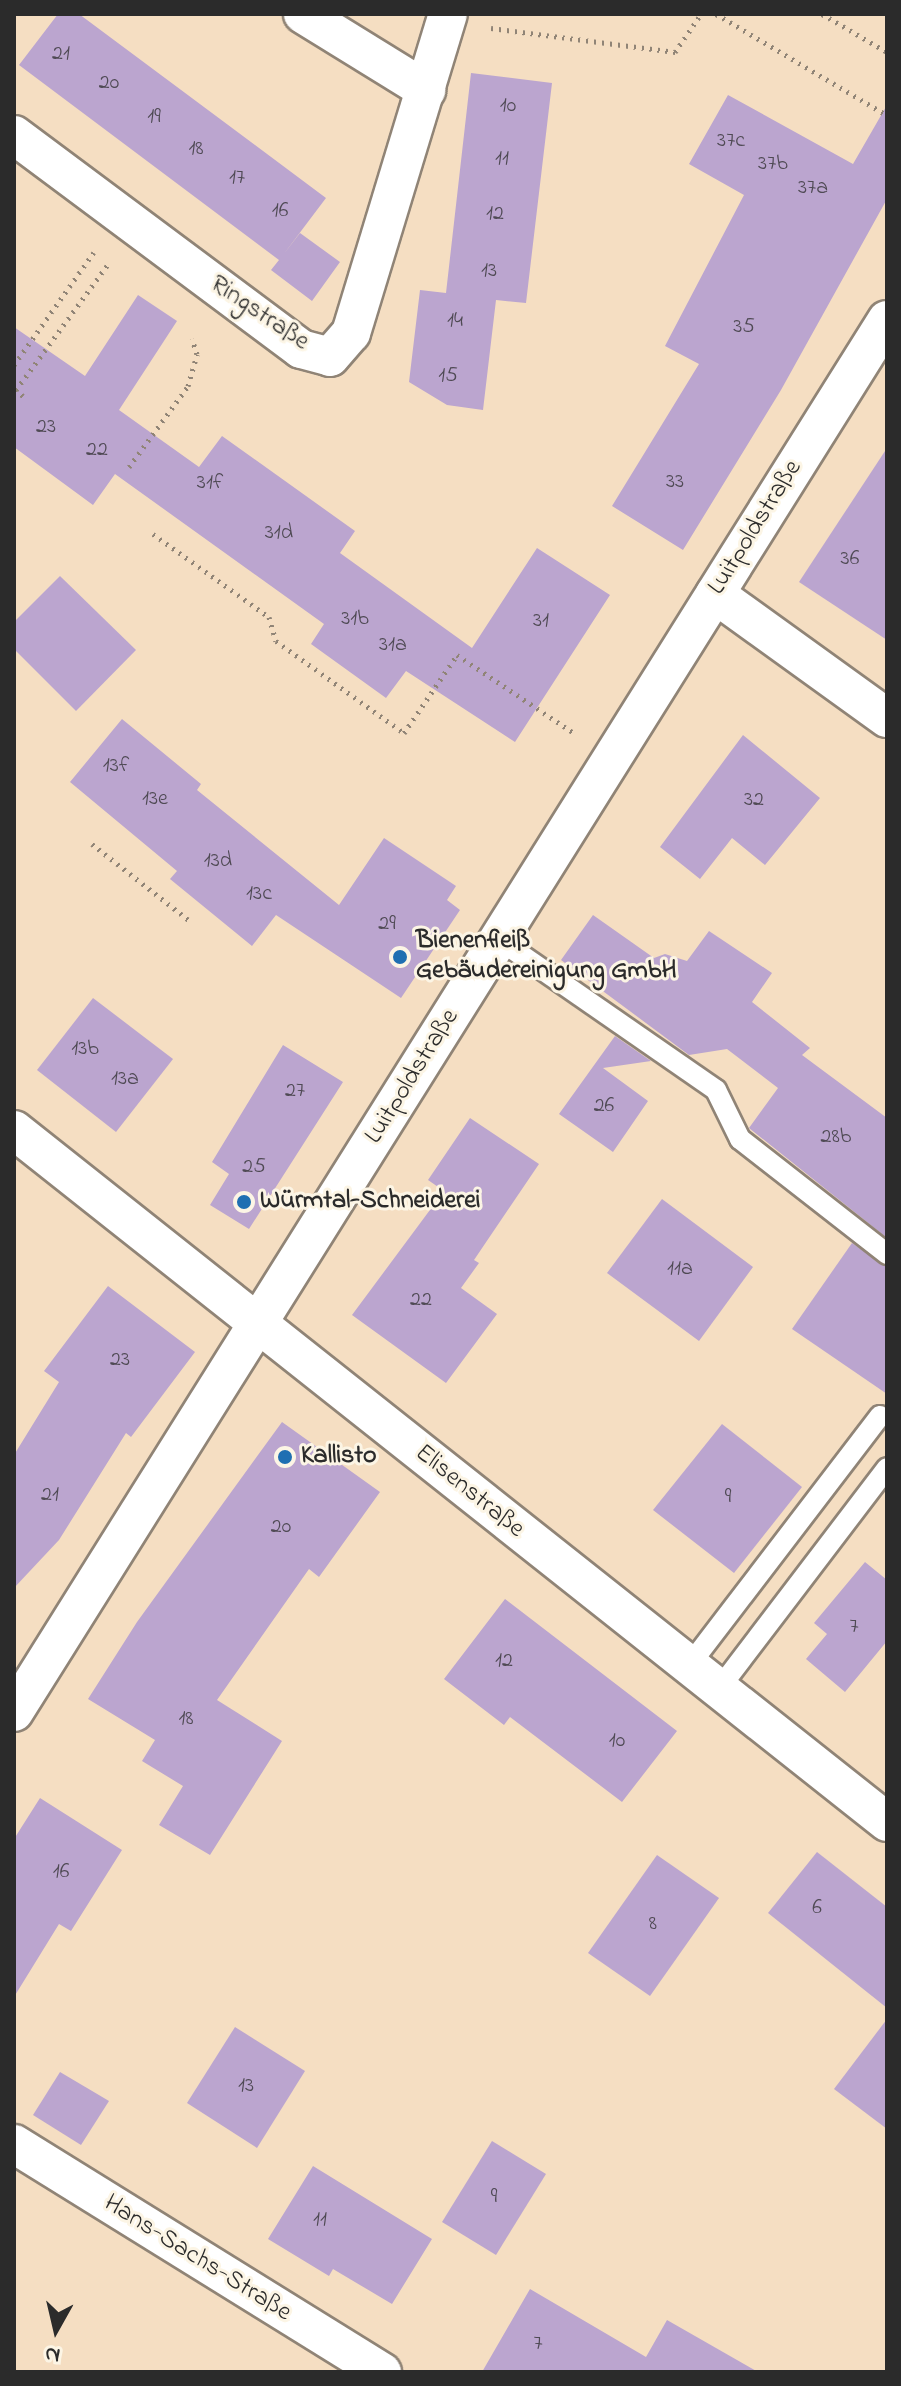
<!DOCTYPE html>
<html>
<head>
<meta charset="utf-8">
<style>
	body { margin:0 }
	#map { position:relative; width:901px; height:2386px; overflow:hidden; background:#f5dec2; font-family:"Indie Flower",sans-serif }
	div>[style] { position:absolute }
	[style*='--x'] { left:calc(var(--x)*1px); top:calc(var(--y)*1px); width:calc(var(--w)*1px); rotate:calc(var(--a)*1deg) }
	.building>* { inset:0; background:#bba5cf }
	.path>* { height:5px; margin-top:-2.5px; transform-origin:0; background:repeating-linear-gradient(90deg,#908476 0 2px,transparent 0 8px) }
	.roads { filter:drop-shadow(2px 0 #908476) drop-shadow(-2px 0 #908476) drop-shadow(0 2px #908476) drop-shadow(0 -2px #908476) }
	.service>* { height:20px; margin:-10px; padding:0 10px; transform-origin:10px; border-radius:10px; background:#fff }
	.minor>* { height:38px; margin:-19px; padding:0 19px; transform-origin:19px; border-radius:19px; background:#fff }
	.dots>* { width:22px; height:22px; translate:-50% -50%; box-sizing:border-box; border:4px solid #fcf5e5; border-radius:50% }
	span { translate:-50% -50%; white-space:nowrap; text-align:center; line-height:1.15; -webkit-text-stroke:6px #fcf5e5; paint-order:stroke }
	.number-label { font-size:22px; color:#4f4a54 }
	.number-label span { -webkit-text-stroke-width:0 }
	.street-label { font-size:26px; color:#2b2b2b }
	.poi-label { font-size:26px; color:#2b2b2b; font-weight:700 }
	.left { translate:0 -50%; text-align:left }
	.frame { position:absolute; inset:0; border:16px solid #2b2b2b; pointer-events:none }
	.north { position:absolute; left:16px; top:2290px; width:80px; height:80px; -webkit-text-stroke:6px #fcf5e5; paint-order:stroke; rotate:188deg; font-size:22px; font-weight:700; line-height:32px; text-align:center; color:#2b2b2b }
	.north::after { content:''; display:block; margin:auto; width:28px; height:36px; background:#2b2b2b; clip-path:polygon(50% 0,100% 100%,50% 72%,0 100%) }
</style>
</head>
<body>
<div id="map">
	<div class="building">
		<div style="clip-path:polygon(58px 14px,79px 14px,326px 198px,283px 255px,300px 233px,340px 262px,312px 301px,271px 270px,279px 260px,19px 65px)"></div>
		<div style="clip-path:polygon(471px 73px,552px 83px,526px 303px,496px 300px,483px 410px,447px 405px,409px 382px,420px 290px,446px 293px)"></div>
		<div style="clip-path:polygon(728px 95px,853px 164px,887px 105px,887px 199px,781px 390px,683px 550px,612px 506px,699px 364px,665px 346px,744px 195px,689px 164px)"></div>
		<div style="clip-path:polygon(138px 295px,177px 321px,119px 410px,199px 467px,222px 436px,355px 531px,340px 553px,472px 648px,537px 548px,610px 595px,515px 742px,406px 671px,386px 698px,311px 644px,324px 624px,115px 474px,93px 505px,14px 447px,14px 327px,85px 376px)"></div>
		<div style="clip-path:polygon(887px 448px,887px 640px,799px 582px)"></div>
		<div style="clip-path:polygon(60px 576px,136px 650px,76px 711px,14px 649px,14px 622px)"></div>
		<div style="clip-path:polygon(122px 719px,201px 784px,197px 790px,339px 905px,384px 838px,456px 886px,447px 900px,460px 910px,401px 998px,276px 915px,252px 946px,170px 879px,177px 871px,70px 782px)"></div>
		<div style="clip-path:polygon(743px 735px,820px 798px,765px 865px,732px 838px,700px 879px,660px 847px)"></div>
		<div style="clip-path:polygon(593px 915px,654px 958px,665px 954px,687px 961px,709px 931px,772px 973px,752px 1002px,810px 1048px,802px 1055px,887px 1118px,887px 1238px,749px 1128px,778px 1088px,727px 1049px,689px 1055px,561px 960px)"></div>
		<div style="clip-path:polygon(93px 998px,173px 1059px,116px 1132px,37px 1070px)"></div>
		<div style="clip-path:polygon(615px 1036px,651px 1061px,603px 1068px,648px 1101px,613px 1152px,559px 1114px)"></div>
		<div style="clip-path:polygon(283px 1045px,343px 1082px,249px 1229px,210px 1205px,229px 1174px,212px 1162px)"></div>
		<div style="clip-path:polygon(470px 1118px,539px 1164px,474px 1260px,479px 1263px,461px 1288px,497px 1314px,446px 1383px,352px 1315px,444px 1191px,428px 1180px)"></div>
		<div style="clip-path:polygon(662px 1199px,753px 1267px,699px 1341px,607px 1273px)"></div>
		<div style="clip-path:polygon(852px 1243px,887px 1267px,887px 1394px,792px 1329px)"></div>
		<div style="clip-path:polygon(108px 1286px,195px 1352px,131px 1437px,126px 1433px,59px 1540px,14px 1588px,14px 1455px,59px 1382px,44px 1371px)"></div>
		<div style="clip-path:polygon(282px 1422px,380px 1492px,319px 1577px,309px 1569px,217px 1700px,282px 1741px,210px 1855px,159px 1825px,183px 1786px,142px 1761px,155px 1740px,88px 1699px,137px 1622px)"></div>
		<div style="clip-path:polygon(722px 1424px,802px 1487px,734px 1573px,653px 1510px)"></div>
		<div style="clip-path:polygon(865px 1562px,887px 1580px,887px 1641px,845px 1692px,806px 1659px,827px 1634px,814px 1623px)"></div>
		<div style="clip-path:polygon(505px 1599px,677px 1731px,622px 1802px,510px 1717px,504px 1725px,444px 1679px)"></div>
		<div style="clip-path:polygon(40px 1798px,122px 1850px,71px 1931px,59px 1924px,14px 1997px,14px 1839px)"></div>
		<div style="clip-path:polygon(817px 1852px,887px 1907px,887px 2008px,768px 1913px)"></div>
		<div style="clip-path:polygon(657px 1855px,719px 1898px,650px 1996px,588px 1953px)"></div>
		<div style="clip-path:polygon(887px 2019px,887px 2129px,834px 2089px)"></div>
		<div style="clip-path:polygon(235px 2027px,305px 2071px,257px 2148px,187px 2103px)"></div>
		<div style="clip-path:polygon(60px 2072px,109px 2101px,81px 2145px,33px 2115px)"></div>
		<div style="clip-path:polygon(492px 2141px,546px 2174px,496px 2255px,442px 2222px)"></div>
		<div style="clip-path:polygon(313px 2166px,432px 2239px,392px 2304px,333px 2269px,329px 2276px,268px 2239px)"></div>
		<div style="clip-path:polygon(530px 2289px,646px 2357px,667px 2320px,758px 2372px,482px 2372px)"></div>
	</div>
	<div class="path">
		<div style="--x:716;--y:14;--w:199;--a:30.6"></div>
		<div style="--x:822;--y:14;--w:75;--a:30.3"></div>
		<div style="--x:491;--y:28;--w:186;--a:7.4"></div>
		<div style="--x:675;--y:52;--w:46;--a:-55.6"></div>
		<div style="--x:14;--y:365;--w:138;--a:-54.7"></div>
		<div style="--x:23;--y:396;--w:9;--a:-139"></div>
		<div style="--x:16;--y:390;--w:157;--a:-53.8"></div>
		<div style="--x:129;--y:467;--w:100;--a:-53.9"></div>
		<div style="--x:188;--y:386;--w:33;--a:-74"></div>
		<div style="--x:197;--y:354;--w:16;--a:-108"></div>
		<div style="--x:153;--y:534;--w:143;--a:35.6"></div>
		<div style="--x:269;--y:617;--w:25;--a:74"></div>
		<div style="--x:276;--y:641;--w:158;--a:35.7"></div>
		<div style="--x:404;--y:733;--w:94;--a:-55.8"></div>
		<div style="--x:457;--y:655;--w:141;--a:33.7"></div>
		<div style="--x:92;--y:844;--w:125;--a:38.2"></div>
	</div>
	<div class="roads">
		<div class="service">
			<div style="--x:498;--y:939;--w:265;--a:34.7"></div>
			<div style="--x:716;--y:1090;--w:55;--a:63.9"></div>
			<div style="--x:740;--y:1139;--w:187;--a:38"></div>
			<div style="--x:688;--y:1667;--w:316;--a:-52.6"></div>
			<div style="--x:718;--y:1690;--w:279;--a:-52.7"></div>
		</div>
		<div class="minor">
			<div style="--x:303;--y:14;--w:145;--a:31.7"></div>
			<div style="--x:14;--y:135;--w:358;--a:36.7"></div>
			<div style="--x:301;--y:349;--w:30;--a:15"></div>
			<div style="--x:330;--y:357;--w:32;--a:-49"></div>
			<div style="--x:351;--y:333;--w:333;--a:-73.1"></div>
			<div style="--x:715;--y:594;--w:212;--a:35.8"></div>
			<div style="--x:14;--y:1130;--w:1114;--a:38.4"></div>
			<div style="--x:14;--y:1712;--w:1643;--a:-57.91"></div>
			<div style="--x:14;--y:2144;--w:433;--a:31.8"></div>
		</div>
	</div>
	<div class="dots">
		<div style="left:400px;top:957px;background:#1f6fb2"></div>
		<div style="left:244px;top:1202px;background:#1f6fb2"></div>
		<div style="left:285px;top:1457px;background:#1f6fb2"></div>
	</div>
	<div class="number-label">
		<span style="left:61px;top:55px">21</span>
		<span style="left:109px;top:84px">20</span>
		<span style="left:508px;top:107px">10</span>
		<span style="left:154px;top:118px">19</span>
		<span style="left:731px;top:142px">37c</span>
		<span style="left:196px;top:150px">18</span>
		<span style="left:502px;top:160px">11</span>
		<span style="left:773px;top:165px">37b</span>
		<span style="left:237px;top:179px">17</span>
		<span style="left:813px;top:189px">37a</span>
		<span style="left:280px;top:212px">16</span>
		<span style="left:495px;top:215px">12</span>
		<span style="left:489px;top:272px">13</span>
		<span style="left:455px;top:322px">14</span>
		<span style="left:744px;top:328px">35</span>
		<span style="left:448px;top:377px">15</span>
		<span style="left:46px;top:428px">23</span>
		<span style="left:97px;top:451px">22</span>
		<span style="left:675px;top:483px">33</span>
		<span style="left:210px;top:484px">31f</span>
		<span style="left:279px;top:534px">31d</span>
		<span style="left:850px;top:560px">36</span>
		<span style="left:355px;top:620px">31b</span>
		<span style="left:541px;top:622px">31</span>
		<span style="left:393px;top:646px">31a</span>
		<span style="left:116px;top:767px">13f</span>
		<span style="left:155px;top:800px">13e</span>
		<span style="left:754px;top:801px">32</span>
		<span style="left:218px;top:862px">13d</span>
		<span style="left:259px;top:895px">13c</span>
		<span style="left:387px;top:925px">29</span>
		<span style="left:85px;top:1050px">13b</span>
		<span style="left:125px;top:1080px">13a</span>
		<span style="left:295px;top:1092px">27</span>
		<span style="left:604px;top:1107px">26</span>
		<span style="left:836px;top:1138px">28b</span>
		<span style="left:254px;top:1168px">25</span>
		<span style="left:680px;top:1270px">11a</span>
		<span style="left:421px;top:1301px">22</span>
		<span style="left:120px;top:1361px">23</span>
		<span style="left:50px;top:1496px">21</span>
		<span style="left:728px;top:1498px">9</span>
		<span style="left:281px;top:1528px">20</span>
		<span style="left:854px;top:1628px">7</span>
		<span style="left:504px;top:1662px">12</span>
		<span style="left:186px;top:1720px">18</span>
		<span style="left:617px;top:1742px">10</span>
		<span style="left:61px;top:1873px">16</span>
		<span style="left:817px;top:1909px">6</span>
		<span style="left:653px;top:1925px">8</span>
		<span style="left:246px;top:2087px">13</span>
		<span style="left:494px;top:2198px">9</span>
		<span style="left:320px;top:2221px">11</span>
		<span style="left:538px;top:2345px">7</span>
	</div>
	<div class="street-label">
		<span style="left:259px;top:314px;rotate:34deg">Ringstraße</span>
		<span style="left:756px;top:528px;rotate:-58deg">Luitpoldstraße</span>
		<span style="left:413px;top:1077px;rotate:-58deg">Luitpoldstraße</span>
		<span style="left:469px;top:1492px;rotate:39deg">Elisenstraße</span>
		<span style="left:197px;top:2259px;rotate:32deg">Hans-Sachs-Straße</span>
	</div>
	<div class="poi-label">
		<span class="left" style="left:416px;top:957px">Bienenfleiß<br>Gebäudereinigung GmbH</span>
		<span class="left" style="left:260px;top:1202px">Würmtal-Schneiderei</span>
		<span class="left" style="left:301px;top:1457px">Kallisto</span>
	</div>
	<div class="frame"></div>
	<div class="north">N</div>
</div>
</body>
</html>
